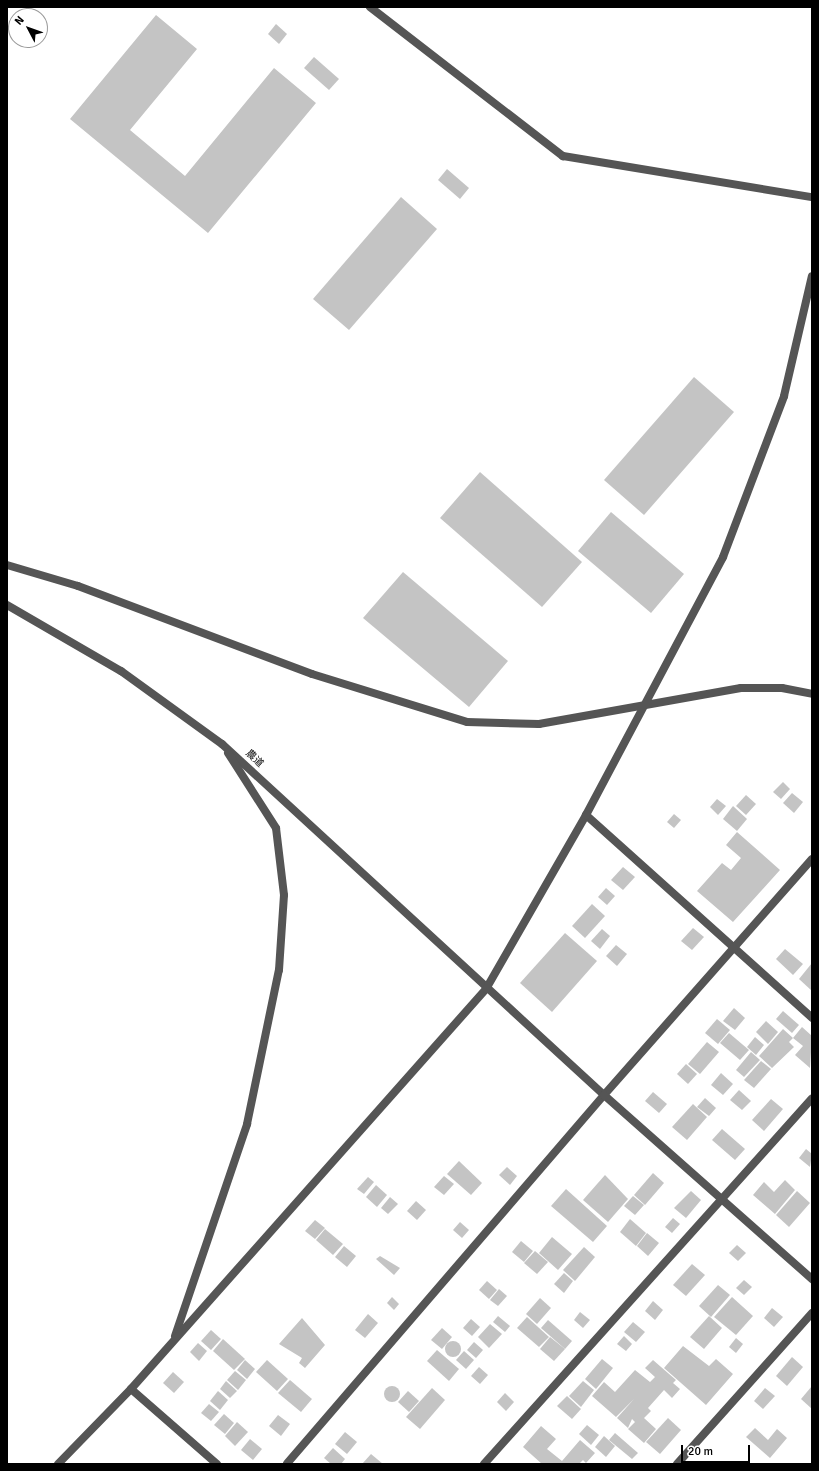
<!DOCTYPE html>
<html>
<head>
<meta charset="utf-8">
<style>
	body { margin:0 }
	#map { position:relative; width:819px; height:1471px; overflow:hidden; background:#fff; font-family:Signika,"Noto Sans SC",sans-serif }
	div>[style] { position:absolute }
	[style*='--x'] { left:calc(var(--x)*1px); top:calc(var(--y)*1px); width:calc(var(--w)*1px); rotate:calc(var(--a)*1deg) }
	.building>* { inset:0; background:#c4c4c4 }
	.round { border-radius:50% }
	.street>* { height:8px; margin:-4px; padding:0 4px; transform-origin:4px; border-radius:4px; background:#555 }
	span { translate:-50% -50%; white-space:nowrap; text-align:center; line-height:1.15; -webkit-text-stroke:4px #fff; paint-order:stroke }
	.street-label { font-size:10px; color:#000 }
	.frame { position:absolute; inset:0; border:8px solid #000; pointer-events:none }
	.north { position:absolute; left:8px; top:8px; width:40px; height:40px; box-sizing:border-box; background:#fff; border:1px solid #999; border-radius:50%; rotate:311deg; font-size:11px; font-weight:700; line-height:16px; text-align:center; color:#000 }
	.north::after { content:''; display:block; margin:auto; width:14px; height:18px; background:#000; clip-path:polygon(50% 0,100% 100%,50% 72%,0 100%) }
	.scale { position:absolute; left:681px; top:1445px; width:69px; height:18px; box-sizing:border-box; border:2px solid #000; border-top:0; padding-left:5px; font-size:12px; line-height:14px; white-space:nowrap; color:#000; -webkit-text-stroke:3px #fff; paint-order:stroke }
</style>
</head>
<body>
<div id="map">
	<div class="building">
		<div style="clip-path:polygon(156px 15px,197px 49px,130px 130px,185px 176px,274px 68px,316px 103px,208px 233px,70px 119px)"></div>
		<div style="clip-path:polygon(276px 24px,287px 34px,279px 44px,268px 34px)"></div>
		<div style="clip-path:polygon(314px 57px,339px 79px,329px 90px,304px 68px)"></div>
		<div style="clip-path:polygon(447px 169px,469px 188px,460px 199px,438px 180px)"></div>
		<div style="clip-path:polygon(401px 197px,437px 229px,349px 330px,313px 299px)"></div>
		<div style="clip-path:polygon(694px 377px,734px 412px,644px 515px,604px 480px)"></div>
		<div style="clip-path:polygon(480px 472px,582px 562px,542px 607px,440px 518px)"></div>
		<div style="clip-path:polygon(611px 512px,684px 574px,651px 613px,578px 551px)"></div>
		<div style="clip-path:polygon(403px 572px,508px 661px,469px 707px,363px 618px)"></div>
		<div style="clip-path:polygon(783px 782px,790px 789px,781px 799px,773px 792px)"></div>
		<div style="clip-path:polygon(792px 793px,803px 802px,794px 813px,783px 803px)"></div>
		<div style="clip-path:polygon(746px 795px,756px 804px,746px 815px,736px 806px)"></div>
		<div style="clip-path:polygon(717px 799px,726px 806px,718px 815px,710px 807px)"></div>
		<div style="clip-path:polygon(733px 806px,747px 819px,737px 831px,723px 819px)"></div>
		<div style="clip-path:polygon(674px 814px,681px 820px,674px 828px,667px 822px)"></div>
		<div style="clip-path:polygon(737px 832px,780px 870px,733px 922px,697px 891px,722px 863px,731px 870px,741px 858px,726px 845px)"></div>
		<div style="clip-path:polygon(623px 867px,635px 877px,623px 890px,611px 880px)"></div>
		<div style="clip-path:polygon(606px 888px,615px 896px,607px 905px,598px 897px)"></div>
		<div style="clip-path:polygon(592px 904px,605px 916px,585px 938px,572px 926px)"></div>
		<div style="clip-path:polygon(693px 928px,704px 937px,692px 950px,681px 941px)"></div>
		<div style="clip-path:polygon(602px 929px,610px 936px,600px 949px,591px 941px)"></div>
		<div style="clip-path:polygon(565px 933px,597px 961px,552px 1012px,520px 983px)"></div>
		<div style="clip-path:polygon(616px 945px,627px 954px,617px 966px,606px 956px)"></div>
		<div style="clip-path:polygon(785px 949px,803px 964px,793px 975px,776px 959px)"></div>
		<div style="clip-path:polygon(812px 963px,812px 991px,799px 979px)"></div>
		<div style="clip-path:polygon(734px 1008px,745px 1018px,735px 1030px,723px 1021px)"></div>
		<div style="clip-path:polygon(783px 1011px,799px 1025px,792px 1033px,776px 1019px)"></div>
		<div style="clip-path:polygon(717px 1019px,730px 1030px,718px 1044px,705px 1033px)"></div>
		<div style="clip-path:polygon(766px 1021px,778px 1032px,768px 1044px,756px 1032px)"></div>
		<div style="clip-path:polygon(802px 1027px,812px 1036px,810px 1068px,795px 1055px,803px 1046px,793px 1038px)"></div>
		<div style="clip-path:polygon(783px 1029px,793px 1038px,789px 1042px,794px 1047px,772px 1068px,759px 1056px)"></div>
		<div style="clip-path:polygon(729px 1033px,749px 1050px,740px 1060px,720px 1043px)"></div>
		<div style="clip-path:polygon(755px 1037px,764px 1045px,756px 1055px,747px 1047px)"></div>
		<div style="clip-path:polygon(707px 1042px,719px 1052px,700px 1074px,688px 1064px)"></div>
		<div style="clip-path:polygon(751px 1052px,760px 1060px,744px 1077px,736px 1070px)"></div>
		<div style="clip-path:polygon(761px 1061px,771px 1069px,754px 1088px,744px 1080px)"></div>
		<div style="clip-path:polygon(686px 1064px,697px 1074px,688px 1084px,677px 1074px)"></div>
		<div style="clip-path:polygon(721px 1073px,733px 1084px,723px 1095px,711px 1085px)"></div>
		<div style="clip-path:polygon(739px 1090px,751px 1101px,742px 1110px,730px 1100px)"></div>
		<div style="clip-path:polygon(653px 1092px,667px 1104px,659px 1113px,645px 1101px)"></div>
		<div style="clip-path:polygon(705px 1098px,716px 1108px,709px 1116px,697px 1107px)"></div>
		<div style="clip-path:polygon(771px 1099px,783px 1109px,764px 1131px,752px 1120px)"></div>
		<div style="clip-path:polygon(693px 1104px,707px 1117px,687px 1140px,672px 1127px)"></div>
		<div style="clip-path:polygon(722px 1129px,745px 1149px,735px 1160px,712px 1140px)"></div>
		<div style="clip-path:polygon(806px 1149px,812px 1154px,810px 1167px,799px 1158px)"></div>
		<div style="clip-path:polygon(459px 1161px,482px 1183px,471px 1195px,447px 1174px)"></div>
		<div style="clip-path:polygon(507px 1167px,517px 1176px,510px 1185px,499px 1175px)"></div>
		<div style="clip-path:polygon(653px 1173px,664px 1183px,645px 1205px,634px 1195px)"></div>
		<div style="clip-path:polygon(605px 1175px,628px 1199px,608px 1222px,583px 1200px)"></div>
		<div style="clip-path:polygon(444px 1176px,454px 1184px,444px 1195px,434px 1187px)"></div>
		<div style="clip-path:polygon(368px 1177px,374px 1182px,364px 1194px,357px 1189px)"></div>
		<div style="clip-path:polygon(785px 1180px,795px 1190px,775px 1214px,753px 1195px,764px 1182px,774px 1192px)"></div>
		<div style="clip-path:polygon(376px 1185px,387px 1195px,377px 1207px,366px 1197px)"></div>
		<div style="clip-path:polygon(566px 1189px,607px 1226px,593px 1242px,551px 1206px)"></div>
		<div style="clip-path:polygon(691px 1191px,701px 1200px,686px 1218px,674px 1208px)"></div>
		<div style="clip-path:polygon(797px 1191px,810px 1203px,789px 1227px,776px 1215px)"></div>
		<div style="clip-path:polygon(633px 1196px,644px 1205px,635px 1215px,624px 1206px)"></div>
		<div style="clip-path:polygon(390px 1197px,398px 1204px,388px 1214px,381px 1208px)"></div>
		<div style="clip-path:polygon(416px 1201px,426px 1210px,417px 1220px,407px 1211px)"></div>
		<div style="clip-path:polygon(673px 1218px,680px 1224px,672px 1233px,665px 1227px)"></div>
		<div style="clip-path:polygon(630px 1219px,646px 1233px,636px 1246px,620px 1232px)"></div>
		<div style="clip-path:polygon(315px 1220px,325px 1228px,315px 1239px,305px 1231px)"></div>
		<div style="clip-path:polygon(460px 1222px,469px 1230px,462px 1238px,453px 1230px)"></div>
		<div style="clip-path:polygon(325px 1229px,343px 1244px,333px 1255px,316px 1240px)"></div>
		<div style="clip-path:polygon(647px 1233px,659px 1243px,648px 1256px,637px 1246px)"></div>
		<div style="clip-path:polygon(552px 1237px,572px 1254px,558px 1270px,539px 1253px)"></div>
		<div style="clip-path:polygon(521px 1241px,533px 1251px,524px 1262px,512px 1252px)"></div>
		<div style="clip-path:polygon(737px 1245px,746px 1253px,738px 1261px,729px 1253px)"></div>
		<div style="clip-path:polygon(344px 1246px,356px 1256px,347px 1267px,335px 1257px)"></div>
		<div style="clip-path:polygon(584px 1247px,595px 1257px,575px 1281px,563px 1270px)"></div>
		<div style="clip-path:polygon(535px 1251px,548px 1262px,537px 1274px,524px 1263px)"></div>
		<div style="clip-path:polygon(380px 1256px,400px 1268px,394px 1275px,376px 1259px)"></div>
		<div style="clip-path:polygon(692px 1264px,705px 1275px,686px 1296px,673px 1285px)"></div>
		<div style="clip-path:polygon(564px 1273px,573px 1281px,564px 1293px,554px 1284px)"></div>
		<div style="clip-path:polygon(744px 1280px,752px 1287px,744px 1295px,736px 1288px)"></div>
		<div style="clip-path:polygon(487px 1281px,497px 1290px,489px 1299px,479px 1290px)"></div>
		<div style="clip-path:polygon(718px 1285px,730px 1295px,711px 1317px,699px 1306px)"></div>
		<div style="clip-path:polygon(499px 1289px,507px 1296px,498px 1306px,490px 1300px)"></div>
		<div style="clip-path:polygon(392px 1297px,399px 1304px,394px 1310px,387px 1303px)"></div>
		<div style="clip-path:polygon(732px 1297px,753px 1316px,736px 1335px,714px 1317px)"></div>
		<div style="clip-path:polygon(540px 1298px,551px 1308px,537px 1324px,526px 1314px)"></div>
		<div style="clip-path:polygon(653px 1301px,663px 1310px,655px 1320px,645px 1311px)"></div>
		<div style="clip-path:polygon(772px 1308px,783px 1317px,774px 1327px,764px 1318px)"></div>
		<div style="clip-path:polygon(580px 1312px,590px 1320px,583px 1328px,574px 1320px)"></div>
		<div style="clip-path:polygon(368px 1314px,378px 1323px,365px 1338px,355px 1330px)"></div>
		<div style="clip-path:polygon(498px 1316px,510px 1326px,505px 1332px,493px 1322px)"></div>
		<div style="clip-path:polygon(709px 1316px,722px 1328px,704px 1349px,690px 1337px)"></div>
		<div style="clip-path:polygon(527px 1317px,549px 1337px,539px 1347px,517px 1328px)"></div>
		<div style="clip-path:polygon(302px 1318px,325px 1345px,305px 1368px,299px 1363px,302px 1358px,279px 1344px)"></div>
		<div style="clip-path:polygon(471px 1319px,480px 1327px,472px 1336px,463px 1328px)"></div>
		<div style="clip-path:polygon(548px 1320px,572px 1341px,565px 1349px,541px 1328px)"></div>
		<div style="clip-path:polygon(633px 1322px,645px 1332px,636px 1342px,624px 1332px)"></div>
		<div style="clip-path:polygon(490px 1324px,502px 1334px,489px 1348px,478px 1337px)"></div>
		<div style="clip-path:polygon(442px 1328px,452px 1337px,442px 1349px,431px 1340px)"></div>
		<div style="clip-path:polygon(211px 1330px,221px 1339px,211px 1350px,201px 1341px)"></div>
		<div style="clip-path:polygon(624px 1336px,632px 1344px,626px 1351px,617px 1344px)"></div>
		<div style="clip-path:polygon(550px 1337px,565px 1349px,554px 1361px,540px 1349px)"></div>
		<div style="clip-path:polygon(736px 1338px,743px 1344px,736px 1353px,729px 1347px)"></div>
		<div style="clip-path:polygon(223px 1339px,245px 1359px,234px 1370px,213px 1351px)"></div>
		<div class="round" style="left:445px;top:1341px;width:16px;height:16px"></div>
		<div style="clip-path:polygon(474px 1342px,483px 1350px,476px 1358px,467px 1350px)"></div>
		<div style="clip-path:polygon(198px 1343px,207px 1351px,199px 1361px,190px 1352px)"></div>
		<div style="clip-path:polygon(683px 1346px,709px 1366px,716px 1359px,733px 1374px,706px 1405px,664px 1368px)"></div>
		<div style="clip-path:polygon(437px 1350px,459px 1369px,449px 1381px,427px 1361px)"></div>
		<div style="clip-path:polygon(464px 1351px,474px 1360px,466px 1369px,456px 1360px)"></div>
		<div style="clip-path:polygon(792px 1357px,803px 1367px,787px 1386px,776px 1376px)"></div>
		<div style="clip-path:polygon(602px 1359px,613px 1368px,596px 1389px,585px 1379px)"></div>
		<div style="clip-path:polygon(245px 1360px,255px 1369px,247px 1379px,237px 1370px)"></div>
		<div style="clip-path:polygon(267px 1360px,288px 1379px,277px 1391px,256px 1372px)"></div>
		<div style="clip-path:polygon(653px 1360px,676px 1380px,673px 1383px,680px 1389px,672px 1398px,664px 1390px,648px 1408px,651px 1411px,644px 1418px,656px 1429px,644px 1443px,628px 1429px,635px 1422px,632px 1419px,628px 1428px,617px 1418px,634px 1399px,616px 1417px,592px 1396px,604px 1382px,615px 1392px,635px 1370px,650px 1382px,655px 1377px,645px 1368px)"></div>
		<div style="clip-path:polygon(479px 1367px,488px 1375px,480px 1384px,471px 1376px)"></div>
		<div style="clip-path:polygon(235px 1371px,246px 1380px,238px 1390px,227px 1380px)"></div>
		<div style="clip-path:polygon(173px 1372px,184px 1382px,174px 1393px,163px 1383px)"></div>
		<div style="clip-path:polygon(290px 1380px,312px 1399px,301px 1412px,278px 1393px)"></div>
		<div style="clip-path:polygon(226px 1381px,237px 1391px,230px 1398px,220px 1389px)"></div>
		<div style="clip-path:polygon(583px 1381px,594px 1390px,581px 1407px,569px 1396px)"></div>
		<div style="clip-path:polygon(812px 1386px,812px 1409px,801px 1399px)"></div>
		<div class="round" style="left:384px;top:1386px;width:16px;height:16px"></div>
		<div style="clip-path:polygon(432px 1388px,445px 1400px,420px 1429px,406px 1417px)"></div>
		<div style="clip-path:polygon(765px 1388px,775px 1396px,763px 1409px,754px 1401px)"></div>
		<div style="clip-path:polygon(218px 1391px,228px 1400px,220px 1410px,210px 1401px)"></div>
		<div style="clip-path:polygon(408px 1391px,419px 1401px,409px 1412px,398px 1402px)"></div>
		<div style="clip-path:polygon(505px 1393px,514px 1402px,506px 1411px,497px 1402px)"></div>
		<div style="clip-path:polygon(567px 1396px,581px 1409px,572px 1419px,557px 1406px)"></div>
		<div style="clip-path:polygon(209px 1404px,219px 1412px,211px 1421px,201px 1413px)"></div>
		<div style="clip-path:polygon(224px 1414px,234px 1423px,225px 1434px,214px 1425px)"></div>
		<div style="clip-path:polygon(278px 1415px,290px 1424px,281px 1436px,269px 1426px)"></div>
		<div style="clip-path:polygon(668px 1418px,681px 1430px,660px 1454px,646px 1442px)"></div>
		<div style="clip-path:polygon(237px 1422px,248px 1432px,235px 1446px,225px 1436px)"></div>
		<div style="clip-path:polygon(587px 1425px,599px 1435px,591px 1445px,579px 1434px)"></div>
		<div style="clip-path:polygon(541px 1426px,556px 1439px,547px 1449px,562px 1461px,580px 1440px,595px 1453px,586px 1463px,583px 1460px,579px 1464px,542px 1464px,523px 1447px)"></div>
		<div style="clip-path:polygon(755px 1428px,768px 1440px,777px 1429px,787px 1438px,770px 1458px,746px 1437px)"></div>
		<div style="clip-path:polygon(345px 1432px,357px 1442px,347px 1454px,335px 1444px)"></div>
		<div style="clip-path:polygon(615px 1433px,638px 1453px,632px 1459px,609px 1440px)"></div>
		<div style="clip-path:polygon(604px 1436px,615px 1446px,606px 1457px,595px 1447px)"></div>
		<div style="clip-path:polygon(250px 1439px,262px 1449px,253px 1460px,241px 1450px)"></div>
		<div style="clip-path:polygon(333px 1448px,345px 1459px,341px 1464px,331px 1464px,324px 1458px)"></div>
		<div style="clip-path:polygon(371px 1454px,383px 1464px,362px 1464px)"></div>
	</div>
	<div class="street">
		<div style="--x:370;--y:7;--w:244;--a:37.7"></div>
		<div style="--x:563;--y:156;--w:252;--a:9.4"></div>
		<div style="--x:7;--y:565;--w:74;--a:16.5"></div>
		<div style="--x:78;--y:586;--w:250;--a:20.6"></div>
		<div style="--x:312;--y:674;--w:162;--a:17.2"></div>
		<div style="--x:467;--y:722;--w:72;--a:1.6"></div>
		<div style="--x:539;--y:724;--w:205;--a:-10.1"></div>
		<div style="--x:741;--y:688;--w:41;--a:0"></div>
		<div style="--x:782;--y:688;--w:31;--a:11"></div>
		<div style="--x:7;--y:605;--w:132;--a:30.1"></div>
		<div style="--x:121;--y:671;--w:125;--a:35.9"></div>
		<div style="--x:222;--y:744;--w:519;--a:42.58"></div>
		<div style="--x:604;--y:1095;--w:486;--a:130.7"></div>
		<div style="--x:586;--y:815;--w:304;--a:41.9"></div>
		<div style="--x:812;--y:859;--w:315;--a:131.4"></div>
		<div style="--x:604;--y:1095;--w:278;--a:41.5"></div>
		<div style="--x:175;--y:1336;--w:224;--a:-71.2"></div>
		<div style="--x:247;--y:1124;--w:157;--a:-78.3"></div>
		<div style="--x:279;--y:970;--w:75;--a:-86.2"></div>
		<div style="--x:284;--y:895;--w:67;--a:-96.8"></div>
		<div style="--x:276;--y:828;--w:89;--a:-122.6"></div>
		<div style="--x:131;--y:1389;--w:114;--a:41.1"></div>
		<div style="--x:58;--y:1464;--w:105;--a:-45.8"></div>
		<div style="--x:131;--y:1389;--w:535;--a:-48.41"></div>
		<div style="--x:486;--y:989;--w:201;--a:-60.1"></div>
		<div style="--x:586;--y:815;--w:292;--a:-62"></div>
		<div style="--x:723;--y:557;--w:172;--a:-69.2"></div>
		<div style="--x:784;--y:396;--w:123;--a:-76.9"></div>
		<div style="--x:484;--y:1464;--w:491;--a:-48.1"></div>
		<div style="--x:677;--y:1464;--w:203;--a:-48.2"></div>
	</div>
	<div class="street-label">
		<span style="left:254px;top:759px;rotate:43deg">農道</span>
	</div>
	<div class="frame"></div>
	<div class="north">N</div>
	<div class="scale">20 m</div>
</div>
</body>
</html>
